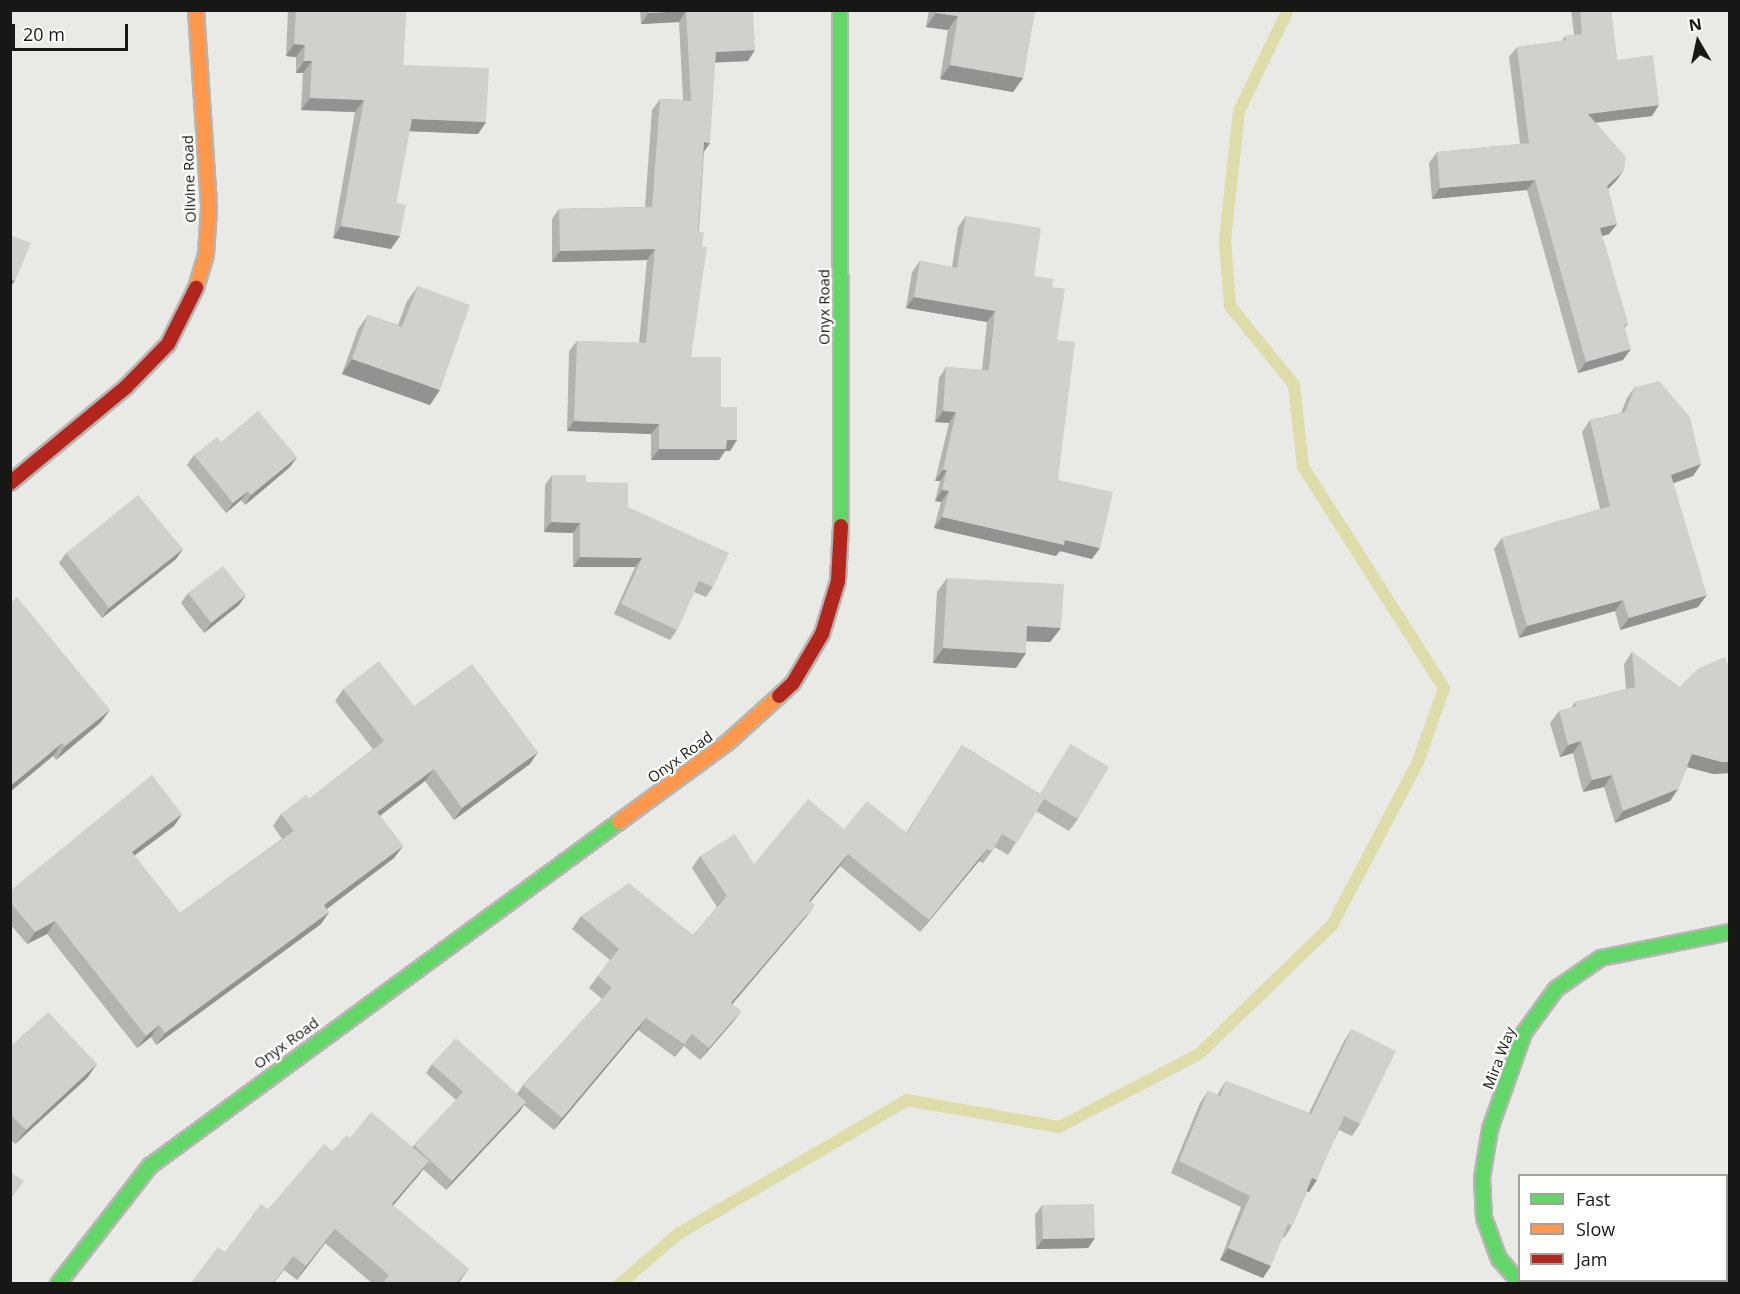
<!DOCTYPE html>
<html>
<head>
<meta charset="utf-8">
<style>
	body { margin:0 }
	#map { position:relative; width:1740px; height:1294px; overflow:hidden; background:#e9e9e5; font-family:"Open Sans",sans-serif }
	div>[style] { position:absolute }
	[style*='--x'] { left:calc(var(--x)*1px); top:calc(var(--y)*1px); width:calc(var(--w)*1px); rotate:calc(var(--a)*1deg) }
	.stream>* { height:12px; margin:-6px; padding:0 6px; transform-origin:6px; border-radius:6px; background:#dedca9 }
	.roads { filter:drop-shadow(2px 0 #b5b5b2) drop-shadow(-2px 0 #b5b5b2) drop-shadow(0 2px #b5b5b2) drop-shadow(0 -2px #b5b5b2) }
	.fast>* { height:14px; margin:-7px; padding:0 7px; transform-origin:7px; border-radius:7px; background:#63d668 }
	.slow>* { height:14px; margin:-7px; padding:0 7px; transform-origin:7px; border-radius:7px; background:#ff974d }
	.jam>* { height:14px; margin:-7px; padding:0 7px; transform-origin:7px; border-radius:7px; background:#b3261e }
	.wall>* { inset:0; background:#b3b3b0 }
	.shaded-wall>* { inset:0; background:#929290 }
	.building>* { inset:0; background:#d0d0cd }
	span { translate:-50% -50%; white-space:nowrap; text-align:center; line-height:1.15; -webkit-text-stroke:4.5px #fffffe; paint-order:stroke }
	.street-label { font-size:15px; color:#171715 }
	.frame { position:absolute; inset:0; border:12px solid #171715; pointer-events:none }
	.legend { position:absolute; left:1518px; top:1174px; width:210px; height:108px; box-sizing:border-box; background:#fffffe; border:2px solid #a2a2a1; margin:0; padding:8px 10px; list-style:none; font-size:18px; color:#171715 }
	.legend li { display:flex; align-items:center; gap:12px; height:30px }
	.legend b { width:30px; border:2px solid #a2a2a1 }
	.north { position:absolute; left:1668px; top:12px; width:60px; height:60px; -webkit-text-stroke:4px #fffffe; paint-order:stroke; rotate:351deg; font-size:16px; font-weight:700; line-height:24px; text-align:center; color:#171715 }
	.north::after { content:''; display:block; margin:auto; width:21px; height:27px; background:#171715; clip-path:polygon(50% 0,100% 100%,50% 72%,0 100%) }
	.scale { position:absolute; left:12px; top:24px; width:116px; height:27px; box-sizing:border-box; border:3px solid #171715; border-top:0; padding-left:8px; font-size:18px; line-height:21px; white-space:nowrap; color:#171715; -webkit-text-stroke:4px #fffffe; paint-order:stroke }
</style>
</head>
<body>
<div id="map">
	<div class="stream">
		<div style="--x:620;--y:1284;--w:77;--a:-40.8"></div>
		<div style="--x:678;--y:1234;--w:265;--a:-30.3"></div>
		<div style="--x:907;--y:1100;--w:154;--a:10.1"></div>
		<div style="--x:1059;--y:1127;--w:158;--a:-27.5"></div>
		<div style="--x:1199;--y:1054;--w:185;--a:-44.1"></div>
		<div style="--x:1332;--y:925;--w:184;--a:-62.2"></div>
		<div style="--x:1418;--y:762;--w:78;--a:-70.6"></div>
		<div style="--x:1444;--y:688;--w:262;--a:-122.5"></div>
		<div style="--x:1303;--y:467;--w:82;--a:-96.3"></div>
		<div style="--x:1294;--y:385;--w:102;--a:-129"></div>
		<div style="--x:1230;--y:306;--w:66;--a:-94.3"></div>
		<div style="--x:1225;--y:240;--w:130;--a:-83.8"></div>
		<div style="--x:1239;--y:111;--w:112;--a:-64.1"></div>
	</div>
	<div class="roads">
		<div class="fast">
			<div style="--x:840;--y:10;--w:516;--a:89.89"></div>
			<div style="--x:58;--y:1284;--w:150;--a:-52.1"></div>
			<div style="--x:150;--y:1166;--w:582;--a:-36.26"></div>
			<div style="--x:1521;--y:1284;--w:33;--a:-131"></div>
			<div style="--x:1499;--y:1259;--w:44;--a:-110.1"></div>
			<div style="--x:1484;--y:1218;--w:40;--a:-92.9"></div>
			<div style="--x:1482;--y:1178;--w:50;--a:-80.7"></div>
			<div style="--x:1490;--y:1129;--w:102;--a:-70.5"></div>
			<div style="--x:1524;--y:1033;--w:54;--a:-54"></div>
			<div style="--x:1556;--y:989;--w:55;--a:-34.6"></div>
			<div style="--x:1601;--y:958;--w:132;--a:-11.4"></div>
		</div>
		<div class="slow">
			<div style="--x:196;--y:10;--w:198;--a:86.2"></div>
			<div style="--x:209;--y:208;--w:47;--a:93.7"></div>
			<div style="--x:206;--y:255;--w:34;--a:107"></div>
			<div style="--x:619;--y:822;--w:134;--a:-36.2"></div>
			<div style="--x:727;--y:743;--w:70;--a:-42.1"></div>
		</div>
		<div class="jam">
			<div style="--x:10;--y:483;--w:151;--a:-39.6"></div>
			<div style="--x:126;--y:387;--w:60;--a:-45.7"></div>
			<div style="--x:168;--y:344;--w:63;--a:-63.4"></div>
			<div style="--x:779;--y:696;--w:19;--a:-43"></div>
			<div style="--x:793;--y:683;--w:57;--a:-59.4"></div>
			<div style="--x:822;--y:634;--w:55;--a:-73.2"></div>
			<div style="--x:838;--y:581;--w:55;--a:-86.9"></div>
		</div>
	</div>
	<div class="wall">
		<div style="clip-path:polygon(288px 10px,406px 10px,403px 65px,486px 122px,478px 134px,409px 131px,396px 203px,391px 249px,333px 238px,355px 112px,301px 110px,303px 73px,296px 73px,296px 57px,286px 56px)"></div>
		<div style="clip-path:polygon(640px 10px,753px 10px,748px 61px,715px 62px,704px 152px,691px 357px,721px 407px,737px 440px,730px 451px,725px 451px,719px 460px,651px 460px,651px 434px,567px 431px,569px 351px,577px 341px,639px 343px,647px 260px,552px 262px,552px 219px,559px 209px,645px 207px,652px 110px,660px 99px,683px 100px,679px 22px,641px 24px)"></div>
		<div style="clip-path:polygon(929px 10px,1035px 10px,1023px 78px,1013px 92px,940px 79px,948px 30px,926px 27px)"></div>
		<div style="clip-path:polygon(1571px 10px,1611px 10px,1617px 60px,1652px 116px,1596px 123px,1616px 181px,1608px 189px,1617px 224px,1609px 234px,1602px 236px,1628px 324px,1625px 328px,1623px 360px,1578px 373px,1527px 190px,1432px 199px,1429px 163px,1437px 152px,1520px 144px,1509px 57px,1517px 47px,1562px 41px,1565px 36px,1574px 35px)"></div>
		<div style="clip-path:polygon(966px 216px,1034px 276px,1052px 287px,1057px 340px,1058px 480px,1092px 559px,1060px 551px,1056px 556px,934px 528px,941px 502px,935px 501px,940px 481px,935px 481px,949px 423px,935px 422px,939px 378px,946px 367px,982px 370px,987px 322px,906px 308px,912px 272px,920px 261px,952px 267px,958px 227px)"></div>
		<div style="clip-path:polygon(418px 286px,430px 405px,342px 374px,358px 329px,368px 315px,398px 325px,407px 301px)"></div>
		<div style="clip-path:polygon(1635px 387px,1701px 464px,1693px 476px,1673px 483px,1698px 607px,1620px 630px,1615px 611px,1519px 638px,1494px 549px,1502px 538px,1600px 509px,1582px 432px,1590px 420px,1621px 413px,1627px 398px)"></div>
		<div style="clip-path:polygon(221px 442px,297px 457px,290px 467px,245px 505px,241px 500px,226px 513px,187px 465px,194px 455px)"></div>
		<div style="clip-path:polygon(552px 475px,586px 482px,628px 507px,713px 587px,706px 597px,694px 592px,677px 630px,670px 640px,614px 614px,635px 567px,573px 567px,573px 533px,544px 532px,545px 485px)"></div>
		<div style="clip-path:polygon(183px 549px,176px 559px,102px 618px,59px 563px,66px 553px)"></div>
		<div style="clip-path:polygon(947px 578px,1061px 628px,1050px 642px,1026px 641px,1026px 653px,1016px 668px,933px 663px,937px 592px)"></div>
		<div style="clip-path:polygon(188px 593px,239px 605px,204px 633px,181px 603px)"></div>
		<div style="clip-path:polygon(10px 603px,110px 710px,100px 723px,56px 760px,53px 756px)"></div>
		<div style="clip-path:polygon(1632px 652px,1679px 687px,1730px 671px,1730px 773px,1713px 774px,1687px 767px,1678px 789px,1670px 801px,1615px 823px,1604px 787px,1583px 792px,1573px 753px,1560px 757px,1550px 723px,1559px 711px,1571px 708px,1575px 702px,1626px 689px,1624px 664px)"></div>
		<div style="clip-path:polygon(343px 689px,414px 706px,530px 764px,454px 820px,425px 781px,380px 816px,403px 846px,394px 858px,327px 909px,329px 912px,321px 924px,156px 1045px,151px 1037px,137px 1048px,47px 934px,27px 944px,10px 924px,10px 891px,182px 814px,174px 826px,134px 856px,180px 913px,282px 839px,273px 826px,281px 814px,309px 799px,373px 749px,335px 701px)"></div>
		<div style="clip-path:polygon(1071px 744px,1078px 819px,1069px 831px,1036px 811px,1008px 855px,995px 847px,983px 863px,979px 861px,920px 932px,840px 866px,810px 902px,806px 917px,732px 1004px,741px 1011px,732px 1023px,700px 1060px,684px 1046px,675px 1057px,638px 1030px,554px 1130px,524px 1105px,520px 1111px,446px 1190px,423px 1169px,393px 1206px,469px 1269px,458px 1284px,373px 1284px,325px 1243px,297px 1280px,284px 1270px,273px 1284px,190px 1284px,225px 1252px,268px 1209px,332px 1151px,350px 1138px,412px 1147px,456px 1100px,426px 1073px,432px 1064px,517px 1094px,523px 1085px,602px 999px,589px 988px,610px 960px,572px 929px,581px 916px,693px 935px,717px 907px,692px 868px,700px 856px,754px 864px,844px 829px,906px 833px,962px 745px,1040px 794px)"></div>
		<div style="clip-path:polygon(1352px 1029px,1360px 1124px,1352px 1136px,1339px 1130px,1309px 1192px,1307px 1191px,1292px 1226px,1284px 1238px,1283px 1237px,1263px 1278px,1220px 1260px,1241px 1207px,1171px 1173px,1200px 1103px,1208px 1091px,1217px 1095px,1226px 1081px,1309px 1113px,1344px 1041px)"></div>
		<div style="clip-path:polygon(10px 1047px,97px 1064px,87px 1078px,15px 1144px,10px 1139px)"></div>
		<div style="clip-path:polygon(1042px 1205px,1095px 1238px,1088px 1248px,1036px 1249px,1035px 1215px)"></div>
	</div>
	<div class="shaded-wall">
		<div style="clip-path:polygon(686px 11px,679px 22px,641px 24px,648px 13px)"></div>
		<div style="clip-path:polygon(936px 13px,958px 16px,948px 30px,926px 27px)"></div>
		<div style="clip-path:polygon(294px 44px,305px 45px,296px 57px,286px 56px)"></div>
		<div style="clip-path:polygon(755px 50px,748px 61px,708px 63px,716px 52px)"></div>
		<div style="clip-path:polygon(304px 61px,312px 61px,303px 73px,296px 73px)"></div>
		<div style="clip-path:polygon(950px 65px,1023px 78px,1013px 92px,940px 79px)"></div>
		<div style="clip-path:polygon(310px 98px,364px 100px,355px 112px,301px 110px)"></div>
		<div style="clip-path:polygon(1659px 105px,1652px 116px,1580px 124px,1588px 114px)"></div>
		<div style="clip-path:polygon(412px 119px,486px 122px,478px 134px,403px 131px)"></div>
		<div style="clip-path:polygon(704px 142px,710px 143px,703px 153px)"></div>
		<div style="clip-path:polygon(1624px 170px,1616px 181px,1600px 197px,1607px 186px)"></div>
		<div style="clip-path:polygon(1535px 180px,1527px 190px,1432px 199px,1440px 188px)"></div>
		<div style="clip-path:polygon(1617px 224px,1609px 234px,1592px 239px,1600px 228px)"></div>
		<div style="clip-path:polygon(341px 226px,400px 236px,391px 249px,333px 238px)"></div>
		<div style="clip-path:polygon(655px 249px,647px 260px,552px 262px,560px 251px)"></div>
		<div style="clip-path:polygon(10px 279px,15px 281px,10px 287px)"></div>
		<div style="clip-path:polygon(914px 297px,995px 311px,987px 322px,906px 308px)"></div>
		<div style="clip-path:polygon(1631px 349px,1623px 360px,1578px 373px,1586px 362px)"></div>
		<div style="clip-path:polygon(352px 359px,440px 390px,430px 405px,342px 374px)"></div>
		<div style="clip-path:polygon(943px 411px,956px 412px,949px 423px,935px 422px)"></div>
		<div style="clip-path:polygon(574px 421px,659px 424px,651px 434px,567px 431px)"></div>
		<div style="clip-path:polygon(727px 440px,737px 440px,730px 451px,725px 451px,719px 460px,651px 460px,659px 449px)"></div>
		<div style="clip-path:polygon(297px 457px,290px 467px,245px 505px,251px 495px)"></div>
		<div style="clip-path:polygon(1701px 464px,1693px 476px,1663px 487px,1671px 475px)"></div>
		<div style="clip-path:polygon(943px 470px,947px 470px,940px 481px,935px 481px)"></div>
		<div style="clip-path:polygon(942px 490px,949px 491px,941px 502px,935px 501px)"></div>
		<div style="clip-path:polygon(248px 491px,241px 500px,226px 513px,233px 503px)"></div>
		<div style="clip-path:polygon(942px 517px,1065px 540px,1100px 548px,1092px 559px,1060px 551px,1056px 556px,934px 528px)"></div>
		<div style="clip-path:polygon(551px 522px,580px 523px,573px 533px,544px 532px)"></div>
		<div style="clip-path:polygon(183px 549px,176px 559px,102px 618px,109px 608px)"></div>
		<div style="clip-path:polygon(580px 557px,642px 558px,635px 567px,573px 567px)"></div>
		<div style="clip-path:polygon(246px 595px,239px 605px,204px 633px,211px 623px)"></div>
		<div style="clip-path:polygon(1707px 595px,1698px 607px,1620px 630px,1629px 618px)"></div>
		<div style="clip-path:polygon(1623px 600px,1615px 611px,1519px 638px,1527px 626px)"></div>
		<div style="clip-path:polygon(1027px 626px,1061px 628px,1050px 642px,1017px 641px)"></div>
		<div style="clip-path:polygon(943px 648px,1026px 653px,1016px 668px,933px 663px)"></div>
		<div style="clip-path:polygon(110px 710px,100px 723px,56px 760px,65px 746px)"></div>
		<div style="clip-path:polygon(1581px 741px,1573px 753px,1560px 757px,1568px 745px)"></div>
		<div style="clip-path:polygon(62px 743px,53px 756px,10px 792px,10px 786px)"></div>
		<div style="clip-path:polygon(538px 752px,530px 764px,454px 820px,462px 808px)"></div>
		<div style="clip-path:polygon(1692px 754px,1730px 762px,1730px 773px,1713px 774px,1684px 766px)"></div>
		<div style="clip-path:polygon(434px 769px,425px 781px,369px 824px,377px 812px)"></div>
		<div style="clip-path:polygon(1612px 775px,1604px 787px,1583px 792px,1592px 780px)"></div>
		<div style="clip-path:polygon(1678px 789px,1670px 801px,1615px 823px,1623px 811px)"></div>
		<div style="clip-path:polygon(182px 814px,174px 826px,123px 864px,132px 852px)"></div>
		<div style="clip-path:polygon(403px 846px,394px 858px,316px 917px,324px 905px)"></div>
		<div style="clip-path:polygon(987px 849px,979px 861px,920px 932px,929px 920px)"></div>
		<div style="clip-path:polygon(848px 854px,840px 866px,801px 913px,809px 901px)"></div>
		<div style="clip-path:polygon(815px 905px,806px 917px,723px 1015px,731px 1003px)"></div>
		<div style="clip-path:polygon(329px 912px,321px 924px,156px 1045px,165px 1033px)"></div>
		<div style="clip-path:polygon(55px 921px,47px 934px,27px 944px,35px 932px)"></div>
		<div style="clip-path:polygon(741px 1011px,732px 1023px,700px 1060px,709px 1048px)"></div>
		<div style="clip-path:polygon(646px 1018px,638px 1030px,554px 1130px,562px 1118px)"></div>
		<div style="clip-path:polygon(159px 1025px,151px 1037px,137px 1048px,146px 1036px)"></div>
		<div style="clip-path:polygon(97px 1064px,87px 1078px,15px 1144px,26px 1130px)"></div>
		<div style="clip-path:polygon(526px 1102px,520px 1111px,446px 1190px,452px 1181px)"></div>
		<div style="clip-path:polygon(429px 1161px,419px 1175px,382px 1218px,392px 1204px)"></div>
		<div style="clip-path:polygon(1312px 1178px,1317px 1180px,1309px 1192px,1304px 1190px)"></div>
		<div style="clip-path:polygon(335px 1229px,325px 1243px,297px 1280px,306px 1266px)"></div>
		<div style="clip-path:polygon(1095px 1238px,1088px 1248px,1036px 1249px,1043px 1239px)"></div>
		<div style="clip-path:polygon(1228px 1248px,1271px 1266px,1263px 1278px,1220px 1260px)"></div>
	</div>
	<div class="building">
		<div style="clip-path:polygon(296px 10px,406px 10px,403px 65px,489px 68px,486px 122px,412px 119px,396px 203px,406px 205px,400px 236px,341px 226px,364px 100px,310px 98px,312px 61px,304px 61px,305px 45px,294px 44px)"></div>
		<div style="clip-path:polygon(648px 10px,753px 10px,755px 50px,716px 52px,710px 143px,704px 142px,698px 232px,704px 232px,702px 247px,707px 247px,691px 357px,721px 357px,721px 407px,737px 407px,737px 440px,727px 440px,726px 449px,659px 449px,659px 424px,574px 421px,577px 341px,646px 343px,655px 249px,560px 251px,559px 209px,652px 207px,660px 99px,691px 101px,686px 11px,648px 13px)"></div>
		<div style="clip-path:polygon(936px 10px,1035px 10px,1023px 78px,950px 65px,958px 16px,936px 13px)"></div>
		<div style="clip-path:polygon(1580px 10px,1611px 10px,1617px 60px,1653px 55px,1659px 105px,1588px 114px,1626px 157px,1624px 170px,1607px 186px,1617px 224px,1600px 228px,1628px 324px,1624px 325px,1631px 349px,1586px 362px,1535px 180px,1440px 188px,1437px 152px,1529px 143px,1517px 47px,1566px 40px,1565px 36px,1582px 34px)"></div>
		<div style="clip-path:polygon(966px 216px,1041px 228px,1034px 276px,1053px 279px,1052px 287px,1065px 289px,1057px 340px,1075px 342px,1058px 480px,1113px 492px,1100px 548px,1065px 540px,1064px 545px,942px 517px,949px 491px,942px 490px,947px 470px,943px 470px,956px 412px,943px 411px,946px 367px,989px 370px,995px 311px,914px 297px,920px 261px,957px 268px)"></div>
		<div style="clip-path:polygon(10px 235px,31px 243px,15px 281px,10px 279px)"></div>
		<div style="clip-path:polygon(418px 286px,470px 305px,440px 390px,352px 359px,368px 315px,402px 327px)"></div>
		<div style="clip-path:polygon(1659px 381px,1690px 417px,1701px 464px,1671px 475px,1707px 595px,1629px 618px,1623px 600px,1527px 626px,1502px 538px,1610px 506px,1590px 420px,1625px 412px,1635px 387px)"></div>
		<div style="clip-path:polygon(258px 411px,297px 457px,251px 495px,248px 491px,233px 503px,194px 455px,217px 437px,221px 442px)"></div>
		<div style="clip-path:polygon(552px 475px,586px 475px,586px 482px,628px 483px,628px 507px,729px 553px,713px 587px,699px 581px,677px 630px,621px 604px,642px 558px,580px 557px,580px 523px,551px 522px)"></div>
		<div style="clip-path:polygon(138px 495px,183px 549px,109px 608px,66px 553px)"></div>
		<div style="clip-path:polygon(223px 566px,246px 595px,211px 623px,188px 593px)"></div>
		<div style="clip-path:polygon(947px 578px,1064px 584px,1061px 628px,1027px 626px,1026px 653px,943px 648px)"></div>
		<div style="clip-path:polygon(17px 597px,110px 710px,65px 746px,62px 743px,10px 786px,10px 603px)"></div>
		<div style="clip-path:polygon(1632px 652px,1679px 687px,1699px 668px,1725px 657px,1730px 671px,1730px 762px,1721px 762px,1692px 754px,1678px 789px,1623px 811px,1612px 775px,1592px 780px,1581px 741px,1568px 745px,1559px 711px,1576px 706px,1575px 702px,1635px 687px)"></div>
		<div style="clip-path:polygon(379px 661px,414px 706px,472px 664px,538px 752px,462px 808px,434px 769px,377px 812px,403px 846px,324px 905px,329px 912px,165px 1033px,159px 1025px,146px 1036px,55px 921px,35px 932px,10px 902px,10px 891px,152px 775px,182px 814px,132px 852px,180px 913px,294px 831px,281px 814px,306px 795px,309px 799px,384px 741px,343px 689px)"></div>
		<div style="clip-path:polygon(1071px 744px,1109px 767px,1078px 819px,1044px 799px,1017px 843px,1002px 834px,992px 851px,987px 849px,929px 920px,848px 854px,809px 901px,815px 905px,731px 1003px,741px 1011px,709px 1048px,692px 1034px,684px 1044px,646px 1018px,562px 1118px,523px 1085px,612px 988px,598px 976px,619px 949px,581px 916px,629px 883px,693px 935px,727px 896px,700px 856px,735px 834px,754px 864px,808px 799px,844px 829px,867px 801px,907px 833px,962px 745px,1040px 794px)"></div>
		<div style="clip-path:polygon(48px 1012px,97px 1064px,26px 1130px,10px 1114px,10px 1047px)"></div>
		<div style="clip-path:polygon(1352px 1029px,1396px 1051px,1360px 1124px,1344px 1116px,1317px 1180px,1312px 1178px,1292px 1226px,1288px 1224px,1271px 1266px,1228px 1248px,1250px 1196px,1179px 1161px,1208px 1091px,1220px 1096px,1226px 1081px,1311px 1114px)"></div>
		<div style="clip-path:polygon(456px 1038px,526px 1102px,452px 1181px,414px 1145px,463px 1092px,432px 1064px)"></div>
		<div style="clip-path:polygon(371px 1112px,429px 1161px,392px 1204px,469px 1269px,456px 1283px,457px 1284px,382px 1284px,389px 1275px,335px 1229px,306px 1266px,293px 1256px,272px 1284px,190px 1284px,218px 1247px,225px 1252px,261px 1204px,268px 1209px,324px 1144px,332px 1151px,347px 1135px,350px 1138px)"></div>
		<div style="clip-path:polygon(10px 1172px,24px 1181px,10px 1200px)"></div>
		<div style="clip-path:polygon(1094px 1204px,1095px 1238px,1043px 1239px,1042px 1205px)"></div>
	</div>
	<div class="street-label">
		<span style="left:189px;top:179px;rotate:-92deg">Olivine Road</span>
		<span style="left:824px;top:307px;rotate:-90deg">Onyx Road</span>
		<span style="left:680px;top:757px;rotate:-36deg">Onyx Road</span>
		<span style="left:286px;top:1043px;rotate:-36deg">Onyx Road</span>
		<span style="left:1499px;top:1058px;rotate:-69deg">Mira Way</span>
	</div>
	<div class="frame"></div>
	<ul class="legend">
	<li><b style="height:8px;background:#63d668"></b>Fast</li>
	<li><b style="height:8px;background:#ff974d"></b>Slow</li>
	<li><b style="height:8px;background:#b3261e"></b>Jam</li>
	</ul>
	<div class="north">N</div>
	<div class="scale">20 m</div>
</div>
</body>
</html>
